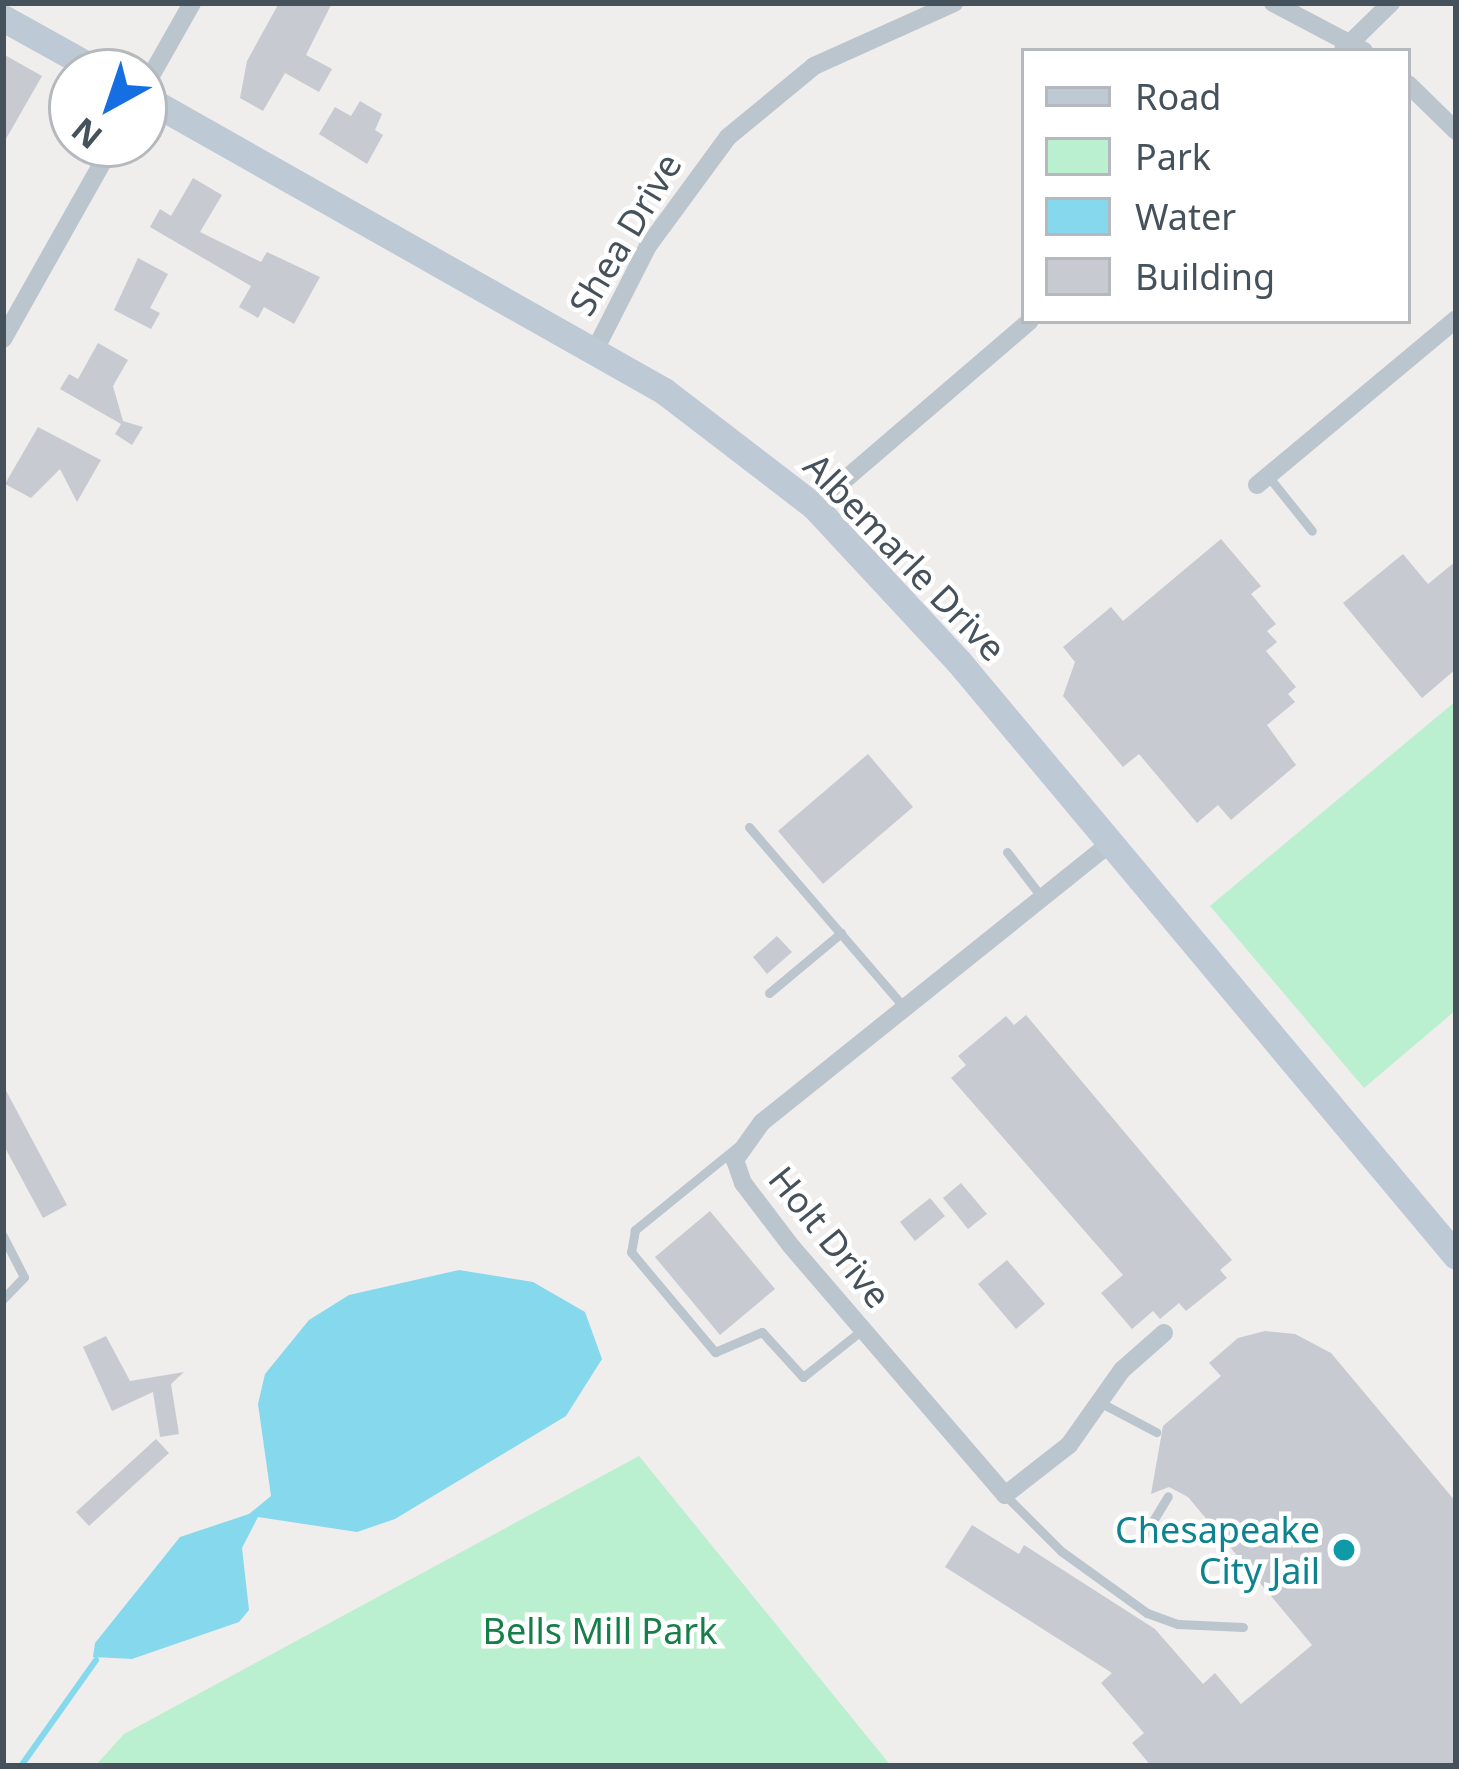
<!DOCTYPE html>
<html>
<head>
<meta charset="utf-8">
<style>
	body { margin:0 }
	#map { position:relative; width:1459px; height:1769px; overflow:hidden; background:#f0eded; font-family:"Noto Sans",sans-serif }
	div>[style] { position:absolute }
	[style*='--x'] { left:calc(var(--x)*1px); top:calc(var(--y)*1px); width:calc(var(--w)*1px); rotate:calc(var(--a)*1deg) }
	.green>* { inset:0; background:#baefcf }
	.water>* { inset:0; background:#86d8ed }
	.stream>* { height:6px; margin:-3px; padding:0 3px; transform-origin:3px; border-radius:3px; background:#86d8ed }
	.building>* { inset:0; background:#c7cad0 }
	.lane>* { height:9px; margin:-4.5px; padding:0 4.5px; transform-origin:4.5px; border-radius:4.5px; background:#bbc5cd }
	.street>* { height:18px; margin:-9px; padding:0 9px; transform-origin:9px; border-radius:9px; background:#bbc5cd }
	.secondary>* { height:27px; margin:-13.5px; padding:0 13.5px; transform-origin:13.5px; border-radius:13.5px; background:#bdc9d5 }
	.dots>* { width:33px; height:33px; translate:-50% -50%; box-sizing:border-box; border:6px solid #fff; border-radius:50% }
	span { translate:-50% -50%; white-space:nowrap; text-align:center; line-height:1.15; -webkit-text-stroke:9px #fff; paint-order:stroke }
	.street-label { font-size:36px; color:#45515b }
	.culture-label { font-size:36px; color:#0d838f }
	.right { translate:-100% -50%; text-align:right }
	.park-label { font-size:36px; color:#157e49 }
	.frame { position:absolute; inset:0; border:6px solid #45515b; pointer-events:none }
	.legend { position:absolute; left:1021px; top:48px; width:390px; height:276px; box-sizing:border-box; background:#fff; border:3px solid #b5b9bd; margin:0; padding:15px 21px; list-style:none; font-size:36px; color:#45515b }
	.legend li { display:flex; align-items:center; gap:24px; height:60px }
	.legend b { width:60px; border:3px solid #b5b9bd }
	.north { position:absolute; left:48px; top:48px; width:120px; height:120px; box-sizing:border-box; background:#fff; border:3px solid #b5b9bd; border-radius:50%; rotate:220deg; font-size:33px; font-weight:700; line-height:48px; text-align:center; color:#45515b }
	.north::after { content:''; display:block; margin:auto; width:42px; height:54px; background:#166fe2; clip-path:polygon(50% 0,100% 100%,50% 72%,0 100%) }
</style>
</head>
<body>
<div id="map">
	<div class="green">
		<div style="clip-path:polygon(1456px 701px,1456px 1010px,1364px 1088px,1210px 906px)"></div>
		<div style="clip-path:polygon(639px 1456px,891px 1766px,95px 1766px,124px 1734px)"></div>
	</div>
	<div class="water">
		<div style="clip-path:polygon(459px 1270px,533px 1282px,585px 1312px,602px 1359px,566px 1416px,395px 1519px,357px 1532px,258px 1517px,242px 1548px,249px 1610px,239px 1622px,132px 1659px,93px 1657px,95px 1643px,180px 1537px,249px 1514px,271px 1496px,258px 1404px,265px 1374px,309px 1320px,349px 1295px)"></div>
	</div>
	<div class="stream">
		<div style="--x:21;--y:1766;--w:130;--a:-54.7"></div>
	</div>
	<div class="building">
		<div style="clip-path:polygon(279px 3px,332px 3px,306px 55px,332px 69px,319px 92px,285px 73px,263px 111px,240px 98px,247px 61px)"></div>
		<div style="clip-path:polygon(3px 54px,42px 76px,3px 144px)"></div>
		<div style="clip-path:polygon(360px 101px,382px 114px,375px 130px,383px 135px,367px 164px,319px 134px,335px 107px,351px 116px)"></div>
		<div style="clip-path:polygon(193px 178px,222px 195px,200px 232px,261px 262px,267px 252px,320px 277px,294px 324px,264px 307px,258px 318px,239px 307px,251px 286px,150px 227px,160px 209px,171px 216px)"></div>
		<div style="clip-path:polygon(138px 258px,168px 274px,150px 308px,160px 313px,151px 329px,114px 310px)"></div>
		<div style="clip-path:polygon(98px 343px,128px 360px,113px 386px,123px 421px,143px 427px,132px 445px,115px 434px,121px 424px,60px 389px,69px 374px,78px 379px)"></div>
		<div style="clip-path:polygon(38px 427px,101px 460px,77px 502px,60px 469px,31px 498px,5px 484px)"></div>
		<div style="clip-path:polygon(1221px 539px,1261px 586px,1251px 594px,1276px 624px,1267px 631px,1277px 642px,1266px 651px,1296px 687px,1288px 694px,1295px 702px,1267px 725px,1296px 765px,1231px 820px,1218px 805px,1197px 823px,1139px 754px,1123px 767px,1063px 696px,1075px 662px,1063px 647px,1111px 607px,1123px 621px)"></div>
		<div style="clip-path:polygon(1403px 554px,1428px 584px,1456px 561px,1456px 669px,1422px 698px,1343px 603px)"></div>
		<div style="clip-path:polygon(868px 754px,913px 807px,823px 884px,778px 831px)"></div>
		<div style="clip-path:polygon(777px 936px,792px 952px,767px 974px,753px 957px)"></div>
		<div style="clip-path:polygon(1026px 1015px,1232px 1260px,1220px 1270px,1227px 1278px,1186px 1311px,1179px 1303px,1160px 1319px,1153px 1311px,1132px 1329px,1101px 1293px,1123px 1275px,951px 1078px,966px 1065px,958px 1056px,1006px 1016px,1014px 1025px)"></div>
		<div style="clip-path:polygon(3px 1085px,67px 1205px,43px 1218px,3px 1144px)"></div>
		<div style="clip-path:polygon(961px 1183px,987px 1214px,968px 1229px,943px 1198px)"></div>
		<div style="clip-path:polygon(930px 1198px,945px 1216px,915px 1241px,900px 1222px)"></div>
		<div style="clip-path:polygon(710px 1211px,775px 1289px,720px 1335px,655px 1257px)"></div>
		<div style="clip-path:polygon(1007px 1260px,1045px 1304px,1016px 1329px,978px 1284px)"></div>
		<div style="clip-path:polygon(1265px 1331px,1295px 1334px,1331px 1353px,1456px 1502px,1456px 1766px,1151px 1766px,1132px 1743px,1144px 1733px,1101px 1683px,1112px 1673px,945px 1567px,972px 1525px,1019px 1554px,1024px 1545px,1155px 1629px,1203px 1684px,1215px 1673px,1241px 1704px,1312px 1645px,1188px 1497px,1169px 1487px,1151px 1494px,1163px 1426px,1221px 1376px,1209px 1363px,1238px 1338px)"></div>
		<div style="clip-path:polygon(106px 1336px,130px 1381px,184px 1372px,171px 1384px,179px 1434px,160px 1437px,153px 1392px,112px 1411px,83px 1347px)"></div>
		<div style="clip-path:polygon(156px 1439px,169px 1453px,89px 1526px,76px 1512px)"></div>
	</div>
	<div class="lane">
		<div style="--x:1268;--y:476;--w:70;--a:51.3"></div>
		<div style="--x:749;--y:827;--w:235;--a:49.3"></div>
		<div style="--x:1007;--y:852;--w:59;--a:52.5"></div>
		<div style="--x:769;--y:993;--w:94;--a:-39.8"></div>
		<div style="--x:737;--y:1147;--w:132;--a:140.9"></div>
		<div style="--x:635;--y:1230;--w:22;--a:100"></div>
		<div style="--x:631;--y:1252;--w:131;--a:50"></div>
		<div style="--x:715;--y:1352;--w:51;--a:-23.1"></div>
		<div style="--x:762;--y:1332;--w:61;--a:47.7"></div>
		<div style="--x:803;--y:1377;--w:75;--a:-38.5"></div>
		<div style="--x:3;--y:1236;--w:46;--a:62.9"></div>
		<div style="--x:24;--y:1277;--w:30;--a:134"></div>
		<div style="--x:1105;--y:1405;--w:58;--a:27.9"></div>
		<div style="--x:1005;--y:1495;--w:79;--a:45"></div>
		<div style="--x:1061;--y:1551;--w:106;--a:35.8"></div>
		<div style="--x:1147;--y:1613;--w:33;--a:20"></div>
		<div style="--x:1178;--y:1624;--w:65;--a:2.6"></div>
		<div style="--x:1145;--y:1534;--w:44;--a:-58.8"></div>
	</div>
	<div class="street">
		<div style="--x:1273;--y:3;--w:103;--a:27.8"></div>
		<div style="--x:1343;--y:50;--w:67;--a:-44.4"></div>
		<div style="--x:1408;--y:84;--w:67;--a:44.4"></div>
		<div style="--x:144;--y:88;--w:98;--a:-60.5"></div>
		<div style="--x:3;--y:339;--w:224;--a:-60.6"></div>
		<div style="--x:595;--y:350;--w:117;--a:-63"></div>
		<div style="--x:648;--y:246;--w:135;--a:-53.7"></div>
		<div style="--x:728;--y:137;--w:112;--a:-39.5"></div>
		<div style="--x:814;--y:66;--w:154;--a:-24.2"></div>
		<div style="--x:1257;--y:485;--w:259;--a:-39.8"></div>
		<div style="--x:814;--y:506;--w:284;--a:-40.6"></div>
		<div style="--x:1108;--y:845;--w:443;--a:141.3"></div>
		<div style="--x:762;--y:1122;--w:47;--a:125.4"></div>
		<div style="--x:735;--y:1160;--w:24;--a:71"></div>
		<div style="--x:743;--y:1183;--w:79;--a:52.7"></div>
		<div style="--x:791;--y:1246;--w:328;--a:49.3"></div>
		<div style="--x:1005;--y:1495;--w:81;--a:-38"></div>
		<div style="--x:1069;--y:1445;--w:92;--a:-54.8"></div>
		<div style="--x:1122;--y:1370;--w:56;--a:-41.4"></div>
	</div>
	<div class="secondary">
		<div style="--x:3;--y:18;--w:111;--a:29.1"></div>
		<div style="--x:144;--y:97;--w:597;--a:29.48"></div>
		<div style="--x:664;--y:391;--w:189;--a:37.5"></div>
		<div style="--x:814;--y:506;--w:213;--a:47.1"></div>
		<div style="--x:959;--y:662;--w:774;--a:50.08"></div>
	</div>
	<div class="dots">
		<div style="left:1344px;top:1550px;background:#0f9aa8"></div>
	</div>
	<div class="street-label">
		<span style="left:625px;top:234px;rotate:-59deg">Shea Drive</span>
		<span style="left:905px;top:557px;rotate:46deg">Albemarle Drive</span>
		<span style="left:830px;top:1237px;rotate:51deg">Holt Drive</span>
	</div>
	<div class="culture-label">
		<span class="right" style="left:1320px;top:1550px">Chesapeake<br>City Jail</span>
	</div>
	<div class="park-label">
		<span style="left:600px;top:1631px">Bells Mill Park</span>
	</div>
	<div class="frame"></div>
	<ul class="legend">
	<li><b style="height:15px;background:#bdc9d5"></b>Road</li>
	<li><b style="height:33px;background:#baefcf"></b>Park</li>
	<li><b style="height:33px;background:#86d8ed"></b>Water</li>
	<li><b style="height:33px;background:#c7cad0"></b>Building</li>
	</ul>
	<div class="north">N</div>
</div>
</body>
</html>
